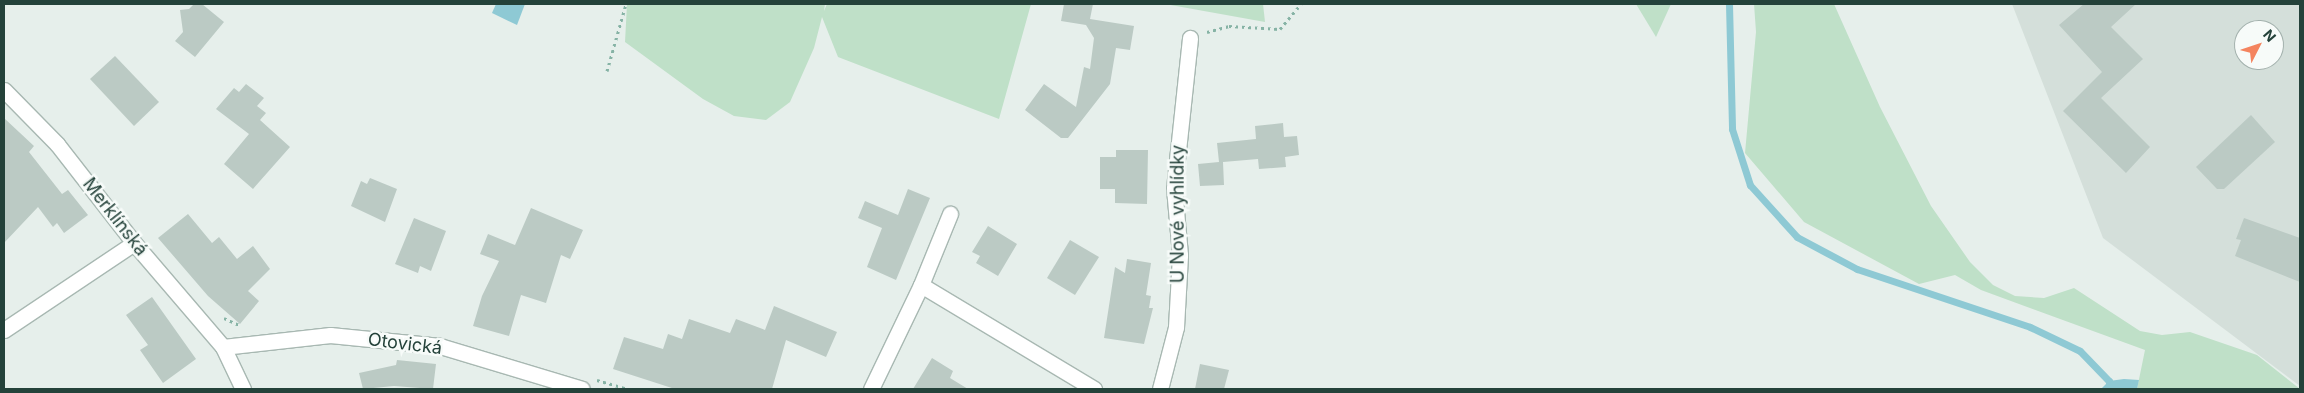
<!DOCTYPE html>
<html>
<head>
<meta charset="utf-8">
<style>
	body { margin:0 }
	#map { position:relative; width:2304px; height:393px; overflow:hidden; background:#e6efeb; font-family:Inter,sans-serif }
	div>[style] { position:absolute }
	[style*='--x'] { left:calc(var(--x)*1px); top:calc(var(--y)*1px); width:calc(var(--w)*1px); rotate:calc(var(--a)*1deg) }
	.built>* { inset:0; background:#d4dfda }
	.green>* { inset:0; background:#bfe0c8 }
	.water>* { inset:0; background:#8ec9d4 }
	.stream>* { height:7px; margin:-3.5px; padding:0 3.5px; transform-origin:3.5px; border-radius:3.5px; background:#8ec9d4 }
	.building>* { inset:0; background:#bbcac4 }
	.path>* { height:3px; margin-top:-1.5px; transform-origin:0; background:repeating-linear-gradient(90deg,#86b3a5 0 2.5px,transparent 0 6.5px) }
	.roads { filter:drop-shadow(1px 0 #a8b8b2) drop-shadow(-1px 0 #a8b8b2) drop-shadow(0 1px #a8b8b2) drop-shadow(0 -1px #a8b8b2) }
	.minor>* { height:15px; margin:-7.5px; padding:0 7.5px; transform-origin:7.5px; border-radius:7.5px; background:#fff }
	span { translate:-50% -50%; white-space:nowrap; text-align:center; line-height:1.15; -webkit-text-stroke:5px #f7fbf9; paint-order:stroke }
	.street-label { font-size:18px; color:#24423a }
	.frame { position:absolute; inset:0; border:5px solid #24423a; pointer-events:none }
	.north { position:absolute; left:2234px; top:20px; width:50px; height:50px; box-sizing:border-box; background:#f7fbf9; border:1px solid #a3b1ad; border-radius:50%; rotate:49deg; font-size:14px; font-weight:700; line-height:20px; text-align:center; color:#24423a }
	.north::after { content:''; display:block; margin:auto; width:18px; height:22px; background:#f4845f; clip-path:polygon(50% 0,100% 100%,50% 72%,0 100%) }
</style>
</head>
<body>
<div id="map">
	<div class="built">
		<div style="clip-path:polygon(evenodd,2012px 4px,2300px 4px,2300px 386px,2103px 238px,2012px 4px,2244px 30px,2274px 30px,2274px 60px,2244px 60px,2244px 30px)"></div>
	</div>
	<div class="green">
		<div style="clip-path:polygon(627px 4px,825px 4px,824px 11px,827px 4px,1031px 4px,999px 119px,838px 57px,822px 17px,814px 48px,790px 102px,766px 120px,734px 116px,703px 99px,625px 42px)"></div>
		<div style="clip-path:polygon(1165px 4px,1263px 4px,1265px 22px)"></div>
		<div style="clip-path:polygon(1636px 4px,1671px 4px,1656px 37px)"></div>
		<div style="clip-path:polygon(1754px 4px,1834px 4px,1880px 107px,1931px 206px,1970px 262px,1993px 285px,2015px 296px,2044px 298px,2074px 288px,2140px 331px,2162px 335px,2190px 332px,2257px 355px,2300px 389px,2137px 389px,2145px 350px,1981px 290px,1955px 275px,1919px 284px,1804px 222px,1745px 153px,1756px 32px)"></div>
	</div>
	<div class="water">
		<div style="clip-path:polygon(496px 4px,525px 4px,517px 25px,492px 13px)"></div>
		<div style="clip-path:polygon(2124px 379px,2139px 380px,2137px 389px,2101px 389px,2109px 381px)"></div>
	</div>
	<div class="stream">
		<div style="--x:1729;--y:4;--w:125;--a:88.6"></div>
		<div style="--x:1732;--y:129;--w:59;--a:72.2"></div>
		<div style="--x:1750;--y:185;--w:70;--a:47.9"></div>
		<div style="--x:1797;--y:237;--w:68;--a:28.1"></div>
		<div style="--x:1857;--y:269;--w:182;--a:18.5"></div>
		<div style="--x:2030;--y:327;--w:55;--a:25.6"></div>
		<div style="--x:2080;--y:351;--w:42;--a:46"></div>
		<div style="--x:2109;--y:381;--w:8;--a:90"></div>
	</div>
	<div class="building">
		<div style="clip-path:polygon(194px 4px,202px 4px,224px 22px,195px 57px,175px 41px,183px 32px,180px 10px,189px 9px)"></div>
		<div style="clip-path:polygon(1064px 4px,1093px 4px,1090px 19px,1134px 26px,1130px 50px,1116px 48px,1110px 84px,1068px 138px,1061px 138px,1025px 110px,1044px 84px,1076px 107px,1084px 67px,1090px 69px,1094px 38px,1086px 25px,1061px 21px)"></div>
		<div style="clip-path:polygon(2084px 4px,2136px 4px,2111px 27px,2143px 59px,2101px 98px,2150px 147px,2126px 173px,2063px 111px,2102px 72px,2059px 25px)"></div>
		<div style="clip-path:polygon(115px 56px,159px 102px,134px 126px,90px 79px)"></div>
		<div style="clip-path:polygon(246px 84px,264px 98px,257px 106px,266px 113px,260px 120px,290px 147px,253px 189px,224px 164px,249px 134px,216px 109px,234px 88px,239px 92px)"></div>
		<div style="clip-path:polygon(2251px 115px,2275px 142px,2224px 189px,2217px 189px,2196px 167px)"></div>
		<div style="clip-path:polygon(4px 118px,34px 146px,29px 152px,62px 194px,68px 190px,88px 215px,64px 233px,57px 223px,53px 227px,38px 207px,4px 243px)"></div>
		<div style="clip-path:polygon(1283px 123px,1284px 137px,1297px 136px,1299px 155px,1285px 157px,1286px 167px,1259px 169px,1258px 159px,1223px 162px,1224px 185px,1200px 186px,1198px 164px,1219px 162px,1217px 143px,1256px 139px,1255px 126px)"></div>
		<div style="clip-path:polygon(1116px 150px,1148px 150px,1147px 204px,1115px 203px,1115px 189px,1100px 189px,1100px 157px,1116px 157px)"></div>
		<div style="clip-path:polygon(370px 178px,397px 189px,385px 222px,351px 206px,361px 181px,367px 184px)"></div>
		<div style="clip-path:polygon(908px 189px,930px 198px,896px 280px,867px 267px,882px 228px,858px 218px,865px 201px,898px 215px)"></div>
		<div style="clip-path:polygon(531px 208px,583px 230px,570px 259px,561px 255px,546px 303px,521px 295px,509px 336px,473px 326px,482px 296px,499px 261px,480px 254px,488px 234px,515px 245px)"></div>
		<div style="clip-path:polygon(188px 214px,212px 243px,219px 237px,237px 259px,253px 246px,270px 269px,248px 291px,259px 301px,240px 324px,208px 296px,158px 238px)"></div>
		<div style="clip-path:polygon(414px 218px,446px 231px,431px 271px,420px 266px,418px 273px,395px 264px)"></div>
		<div style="clip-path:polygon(2244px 218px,2300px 238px,2300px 282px,2235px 256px,2241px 240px,2236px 239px)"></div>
		<div style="clip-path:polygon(988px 226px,1017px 244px,998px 276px,976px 263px,980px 256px,972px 252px)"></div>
		<div style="clip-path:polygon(1070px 240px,1099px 257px,1075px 295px,1047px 278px)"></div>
		<div style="clip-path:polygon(1127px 259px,1151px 263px,1146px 295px,1151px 296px,1149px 308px,1153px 308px,1144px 344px,1104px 338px,1115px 267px,1125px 273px)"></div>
		<div style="clip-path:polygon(152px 297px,196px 359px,163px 383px,140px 350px,148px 345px,126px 315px)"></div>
		<div style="clip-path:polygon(774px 306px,837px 332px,826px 357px,786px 340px,772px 389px,675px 389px,613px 369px,624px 337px,663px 349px,668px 334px,682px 339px,689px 319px,730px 333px,736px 319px,765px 330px)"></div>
		<div style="clip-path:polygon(932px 358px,953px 371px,950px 378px,968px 389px,913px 389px)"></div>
		<div style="clip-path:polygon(397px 360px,436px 364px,433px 389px,394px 386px,363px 389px,359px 373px,396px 365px)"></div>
		<div style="clip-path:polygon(1200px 364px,1229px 370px,1224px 389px,1195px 389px)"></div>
	</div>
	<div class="path">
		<div style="--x:1207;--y:32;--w:23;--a:-15"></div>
		<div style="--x:1229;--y:26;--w:51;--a:3.4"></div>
		<div style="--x:1280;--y:29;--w:33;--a:-50"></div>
		<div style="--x:607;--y:71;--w:70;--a:-74.2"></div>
		<div style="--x:224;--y:318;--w:17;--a:25"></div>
		<div style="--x:597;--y:380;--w:32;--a:16"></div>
	</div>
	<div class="roads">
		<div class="minor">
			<div style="--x:4;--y:90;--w:76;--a:45.5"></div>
			<div style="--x:57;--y:144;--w:125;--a:52.1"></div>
			<div style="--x:134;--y:243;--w:137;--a:49.4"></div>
			<div style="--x:223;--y:347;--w:47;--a:64.5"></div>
			<div style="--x:921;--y:285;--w:202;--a:31"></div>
			<div style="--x:4;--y:330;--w:156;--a:-33.8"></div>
			<div style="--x:223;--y:347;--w:108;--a:-6.4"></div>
			<div style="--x:330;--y:335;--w:111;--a:5.7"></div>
			<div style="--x:440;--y:346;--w:148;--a:16.8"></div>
			<div style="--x:871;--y:389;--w:115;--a:-64.3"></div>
			<div style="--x:921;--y:285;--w:77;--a:-67.8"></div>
			<div style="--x:1160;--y:389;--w:64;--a:-75.5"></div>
			<div style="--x:1176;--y:327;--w:72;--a:-86.8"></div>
			<div style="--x:1180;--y:255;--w:67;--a:-95.1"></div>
			<div style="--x:1174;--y:188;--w:151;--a:-83.9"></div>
		</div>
	</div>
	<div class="street-label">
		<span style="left:1178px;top:214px;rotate:-90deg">U Nové vyhlídky</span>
		<span style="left:115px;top:217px;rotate:52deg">Merklínská</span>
		<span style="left:405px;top:344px;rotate:7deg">Otovická</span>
	</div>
	<div class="frame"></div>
	<div class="north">N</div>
</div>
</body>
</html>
